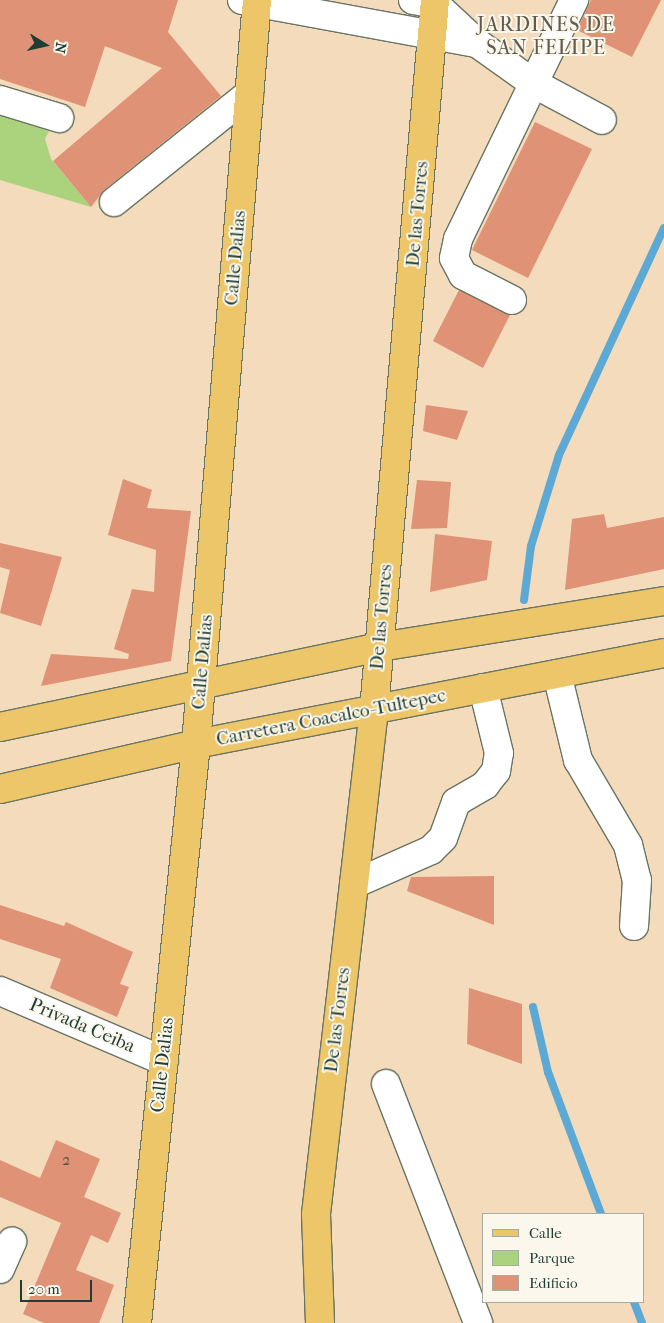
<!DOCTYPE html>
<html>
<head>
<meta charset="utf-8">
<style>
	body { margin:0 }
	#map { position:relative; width:664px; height:1323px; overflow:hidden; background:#f3dbbb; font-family:"IM FELL French Canon",serif }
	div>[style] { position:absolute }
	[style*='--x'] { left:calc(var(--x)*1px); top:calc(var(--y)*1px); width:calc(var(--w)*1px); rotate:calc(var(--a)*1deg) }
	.green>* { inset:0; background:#abd27c }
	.stream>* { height:8px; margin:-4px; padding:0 4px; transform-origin:4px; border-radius:4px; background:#5ca9d5 }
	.building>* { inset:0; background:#df9275 }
	.roads { filter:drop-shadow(1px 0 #697463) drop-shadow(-1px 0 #697463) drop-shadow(0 1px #697463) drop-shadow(0 -1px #697463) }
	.minor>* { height:28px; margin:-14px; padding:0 14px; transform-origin:14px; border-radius:14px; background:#fff }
	.major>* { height:28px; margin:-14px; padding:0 14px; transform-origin:14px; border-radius:14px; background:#ecc669 }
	span { translate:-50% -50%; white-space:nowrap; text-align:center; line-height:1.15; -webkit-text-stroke:4px #fbf7ec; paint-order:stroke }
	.number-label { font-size:16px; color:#4f5244 }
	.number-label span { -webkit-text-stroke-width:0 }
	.street-label { font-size:19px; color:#1f3d34 }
	.neighbourhood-label { font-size:20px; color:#625b4b; letter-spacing:1px }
	.legend { position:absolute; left:482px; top:1213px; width:162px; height:90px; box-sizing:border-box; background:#fbf7ec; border:1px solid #a3ada2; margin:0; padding:6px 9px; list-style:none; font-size:15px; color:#1f3d34 }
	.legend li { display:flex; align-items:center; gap:10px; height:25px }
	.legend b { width:25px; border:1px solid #a3ada2 }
	.north { position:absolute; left:20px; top:20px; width:50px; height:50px; -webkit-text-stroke:4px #fbf7ec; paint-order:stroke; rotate:100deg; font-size:14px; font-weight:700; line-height:20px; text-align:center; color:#1f3d34 }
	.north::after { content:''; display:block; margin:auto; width:18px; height:22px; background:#1f3d34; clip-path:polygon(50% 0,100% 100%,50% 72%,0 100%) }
	.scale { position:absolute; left:20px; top:1280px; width:72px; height:22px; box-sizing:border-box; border:2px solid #1f3d34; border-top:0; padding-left:6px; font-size:15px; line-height:18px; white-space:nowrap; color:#1f3d34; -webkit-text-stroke:4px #fbf7ec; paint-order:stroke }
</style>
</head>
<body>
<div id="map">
	<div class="green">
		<div style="clip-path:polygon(0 115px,49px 131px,45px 139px,51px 159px,91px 207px,0 180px)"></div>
	</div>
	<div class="stream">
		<div style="--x:524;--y:600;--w:54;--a:-82.6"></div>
		<div style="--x:531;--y:546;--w:95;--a:-72.9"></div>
		<div style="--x:559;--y:455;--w:250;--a:-65.2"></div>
		<div style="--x:533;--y:1007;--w:67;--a:77"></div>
		<div style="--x:548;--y:1072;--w:152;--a:69.5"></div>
		<div style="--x:634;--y:1302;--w:22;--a:69"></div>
	</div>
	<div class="building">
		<div style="clip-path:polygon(0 0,178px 0,168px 32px,221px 96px,104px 190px,91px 207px,53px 161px,162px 68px,105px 46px,85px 107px,0 79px)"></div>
		<div style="clip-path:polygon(591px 0,661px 0,632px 57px,577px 30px)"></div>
		<div style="clip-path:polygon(535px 122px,592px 149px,528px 278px,472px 250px)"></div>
		<div style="clip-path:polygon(459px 290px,510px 315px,483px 368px,433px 341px)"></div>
		<div style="clip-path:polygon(426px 405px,468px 411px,457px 440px,423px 431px)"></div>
		<div style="clip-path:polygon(123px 479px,152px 490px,147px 508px,191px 511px,171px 661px,41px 686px,51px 654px,128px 659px,129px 654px,114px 649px,132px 589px,154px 592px,156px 550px,108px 535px)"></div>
		<div style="clip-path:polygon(417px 480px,451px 482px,447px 528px,411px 529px)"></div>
		<div style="clip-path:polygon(604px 514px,607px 528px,664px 517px,664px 569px,565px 590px,572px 519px)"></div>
		<div style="clip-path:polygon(435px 534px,492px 541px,487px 580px,430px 592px)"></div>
		<div style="clip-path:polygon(0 543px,62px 557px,41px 626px,0 613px,10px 570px,0 567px)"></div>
		<div style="clip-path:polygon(494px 876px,494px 925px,407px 891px,411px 877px)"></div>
		<div style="clip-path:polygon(0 905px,64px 926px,66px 922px,133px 952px,120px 984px,129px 987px,117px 1017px,50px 988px,61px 959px,0 939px)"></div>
		<div style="clip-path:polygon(469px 988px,522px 1004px,522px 1064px,467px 1044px)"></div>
		<div style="clip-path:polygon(56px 1140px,100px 1159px,84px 1197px,121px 1213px,108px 1243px,91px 1235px,76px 1270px,114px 1285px,99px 1323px,44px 1323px,23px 1314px,61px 1223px,0 1197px,0 1160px,40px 1178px)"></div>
	</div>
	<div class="roads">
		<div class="minor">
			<div style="--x:242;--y:0;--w:239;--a:10.4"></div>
			<div style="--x:413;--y:0;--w:22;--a:10"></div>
			<div style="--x:435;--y:4;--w:57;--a:42.9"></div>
			<div style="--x:477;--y:43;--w:69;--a:35.5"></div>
			<div style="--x:533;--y:83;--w:78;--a:28.2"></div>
			<div style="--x:0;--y:100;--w:62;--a:17"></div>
			<div style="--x:114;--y:202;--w:173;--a:-38.7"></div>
			<div style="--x:512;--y:300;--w:55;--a:-153"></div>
			<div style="--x:463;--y:275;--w:19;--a:-118"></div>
			<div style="--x:454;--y:258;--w:19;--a:-78"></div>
			<div style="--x:458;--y:239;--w:266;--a:-64.1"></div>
			<div style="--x:557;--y:674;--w:89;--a:76.3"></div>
			<div style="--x:578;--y:760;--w:99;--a:59.5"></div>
			<div style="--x:628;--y:845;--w:36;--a:76"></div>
			<div style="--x:637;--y:880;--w:46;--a:93.7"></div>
			<div style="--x:354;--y:884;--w:84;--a:-23.8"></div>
			<div style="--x:431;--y:850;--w:17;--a:-45"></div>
			<div style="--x:443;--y:838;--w:38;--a:-70"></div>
			<div style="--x:456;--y:802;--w:34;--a:-30"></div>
			<div style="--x:485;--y:785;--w:18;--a:-52"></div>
			<div style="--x:496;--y:771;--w:18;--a:-81"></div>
			<div style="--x:499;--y:753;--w:67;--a:-103.8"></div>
			<div style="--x:0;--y:991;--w:178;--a:23.1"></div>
			<div style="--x:386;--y:1084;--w:256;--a:68.9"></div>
			<div style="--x:0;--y:1269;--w:30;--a:-66"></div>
		</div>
		<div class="major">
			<div style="--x:0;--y:727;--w:388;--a:-11.9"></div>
			<div style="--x:380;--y:647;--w:288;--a:-9.2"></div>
			<div style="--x:0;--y:789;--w:201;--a:-12.9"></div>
			<div style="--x:196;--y:744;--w:477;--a:-11"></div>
			<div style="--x:137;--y:1323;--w:582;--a:-84.18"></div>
			<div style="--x:196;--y:744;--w:746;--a:-85.31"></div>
			<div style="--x:320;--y:1323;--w:109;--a:-92.1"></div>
			<div style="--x:316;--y:1214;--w:507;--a:-83.44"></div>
			<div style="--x:374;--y:710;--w:713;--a:-85.09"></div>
		</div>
	</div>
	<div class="number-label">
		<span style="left:66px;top:1160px">2</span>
	</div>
	<div class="street-label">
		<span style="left:418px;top:214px;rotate:-85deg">De las Torres</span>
		<span style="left:236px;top:258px;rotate:-85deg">Calle Dalias</span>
		<span style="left:382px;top:617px;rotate:-85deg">De las Torres</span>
		<span style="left:203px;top:662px;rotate:-85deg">Calle Dalias</span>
		<span style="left:331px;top:718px;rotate:-11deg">Carretera Coacalco-Tultepec</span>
		<span style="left:338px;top:1020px;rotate:-83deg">De las Torres</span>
		<span style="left:82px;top:1026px;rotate:23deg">Privada Ceiba</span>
		<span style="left:163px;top:1065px;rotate:-84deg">Calle Dalias</span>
	</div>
	<div class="neighbourhood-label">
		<span style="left:546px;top:36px">JARDINES DE<br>SAN FELIPE</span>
	</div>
	<ul class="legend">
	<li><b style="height:6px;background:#ecc669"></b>Calle</li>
	<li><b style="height:14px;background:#abd27c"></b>Parque</li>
	<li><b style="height:14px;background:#df9275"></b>Edificio</li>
	</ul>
	<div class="north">N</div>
	<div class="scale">20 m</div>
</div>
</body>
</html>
